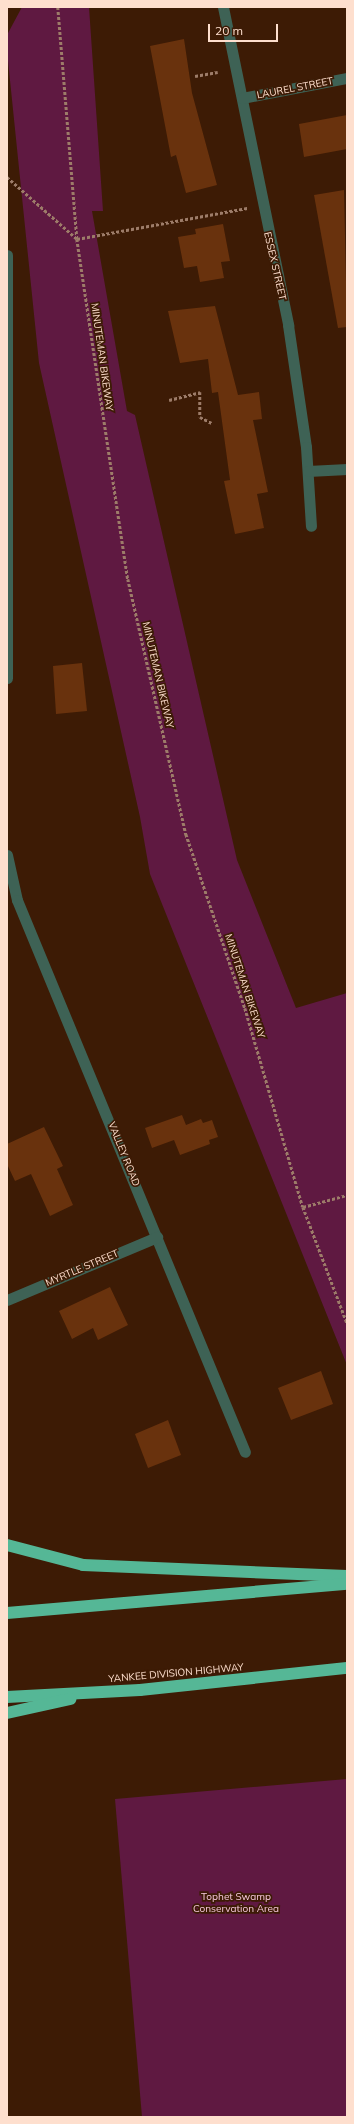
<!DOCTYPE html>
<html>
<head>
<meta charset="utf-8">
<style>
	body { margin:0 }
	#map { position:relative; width:354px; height:2124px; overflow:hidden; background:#3d1b05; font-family:Mulish,sans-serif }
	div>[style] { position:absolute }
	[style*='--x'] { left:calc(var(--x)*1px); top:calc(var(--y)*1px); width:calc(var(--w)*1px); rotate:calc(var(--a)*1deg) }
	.green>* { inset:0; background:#5f1941 }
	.building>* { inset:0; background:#69320d }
	.path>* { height:2.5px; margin-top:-1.25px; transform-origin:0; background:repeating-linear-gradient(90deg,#9d7c69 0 3px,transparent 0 5px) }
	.minor>* { height:11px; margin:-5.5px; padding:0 5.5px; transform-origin:5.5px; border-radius:5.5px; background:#3e6255 }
	.motorway>* { height:12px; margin:-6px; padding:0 6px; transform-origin:6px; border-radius:6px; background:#55b796 }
	span { translate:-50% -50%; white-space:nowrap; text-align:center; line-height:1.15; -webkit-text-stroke:3.5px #3d1b05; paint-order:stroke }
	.street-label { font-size:10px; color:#fedfce }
	.park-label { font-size:10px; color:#f8cadf }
	.frame { position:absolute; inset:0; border:8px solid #fedfce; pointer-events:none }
	.scale { position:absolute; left:208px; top:24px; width:70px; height:18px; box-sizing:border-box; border:2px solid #fedfce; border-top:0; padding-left:5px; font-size:12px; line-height:14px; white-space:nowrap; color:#fedfce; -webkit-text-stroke:3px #3d1b05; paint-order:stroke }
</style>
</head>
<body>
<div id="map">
	<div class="green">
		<div style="clip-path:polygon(22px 7px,89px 7px,103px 211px,92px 211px,127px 411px,135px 415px,237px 860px,296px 1008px,347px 993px,347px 1365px,150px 874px,140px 817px,39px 363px,7px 51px,7px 35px)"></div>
		<div style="clip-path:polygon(347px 1779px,347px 2117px,142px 2117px,115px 1799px)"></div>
	</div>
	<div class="building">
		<div style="clip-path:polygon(184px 39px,192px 93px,217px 185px,186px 193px,176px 155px,171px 157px,150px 46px)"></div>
		<div style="clip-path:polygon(347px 115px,347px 149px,304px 157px,299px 124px)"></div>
		<div style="clip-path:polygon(344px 190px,347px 327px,338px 328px,314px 195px)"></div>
		<div style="clip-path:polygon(223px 224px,230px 261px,221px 262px,224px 278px,200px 282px,197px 266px,184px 268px,178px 237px,196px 234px,195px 229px)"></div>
		<div style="clip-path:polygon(215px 306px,238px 395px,259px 392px,262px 419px,253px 420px,268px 492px,257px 494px,264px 528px,235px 534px,224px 481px,230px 480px,218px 392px,212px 393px,208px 359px,180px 363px,168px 311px)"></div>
		<div style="clip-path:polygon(82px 663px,87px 711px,56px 714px,53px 666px)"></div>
		<div style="clip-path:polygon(182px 1115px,186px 1125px,201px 1119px,203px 1123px,212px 1120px,218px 1137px,209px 1140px,210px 1144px,180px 1155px,174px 1140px,152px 1148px,145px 1128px)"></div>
		<div style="clip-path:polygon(44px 1127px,63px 1166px,57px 1169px,73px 1205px,50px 1216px,31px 1174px,15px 1181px,7px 1164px,7px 1144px)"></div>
		<div style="clip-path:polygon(110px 1287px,128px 1325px,98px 1340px,93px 1328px,72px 1339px,59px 1311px)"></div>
		<div style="clip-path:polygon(321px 1371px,333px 1404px,291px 1420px,278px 1388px)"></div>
		<div style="clip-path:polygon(168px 1420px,181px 1455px,148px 1468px,135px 1434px)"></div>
	</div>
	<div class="path">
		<div style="--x:58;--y:7;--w:233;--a:85.3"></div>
		<div style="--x:77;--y:239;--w:344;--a:81.5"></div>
		<div style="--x:128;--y:579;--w:262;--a:77.2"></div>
		<div style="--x:186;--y:834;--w:184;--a:71.3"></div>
		<div style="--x:245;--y:1008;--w:207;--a:73.8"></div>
		<div style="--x:303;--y:1207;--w:124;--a:69.2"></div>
		<div style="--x:195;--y:76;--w:23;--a:-10"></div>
		<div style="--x:7;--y:177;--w:94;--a:41.5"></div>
		<div style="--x:77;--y:239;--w:173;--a:-10.3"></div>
		<div style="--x:169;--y:400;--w:32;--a:-14"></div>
		<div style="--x:200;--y:392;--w:25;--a:90"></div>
		<div style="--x:200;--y:417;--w:13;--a:27"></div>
		<div style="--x:303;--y:1207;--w:46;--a:-15.3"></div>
	</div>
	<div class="minor">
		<div style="--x:223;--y:7;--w:325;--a:78.4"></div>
		<div style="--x:288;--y:325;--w:123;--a:81.6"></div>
		<div style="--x:306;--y:447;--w:79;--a:86.4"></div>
		<div style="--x:242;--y:98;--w:107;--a:-10.8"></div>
		<div style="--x:7;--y:255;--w:423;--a:90"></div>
		<div style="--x:308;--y:471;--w:39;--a:-3"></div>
		<div style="--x:7;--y:855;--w:46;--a:77.5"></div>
		<div style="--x:17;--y:900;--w:597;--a:67.56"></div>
		<div style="--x:7;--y:1300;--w:163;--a:-22.8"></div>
	</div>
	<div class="motorway">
		<div style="--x:7;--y:1545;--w:79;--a:14.7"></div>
		<div style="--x:83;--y:1565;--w:264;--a:2.4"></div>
		<div style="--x:7;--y:1613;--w:341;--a:-4.9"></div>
		<div style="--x:7;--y:1697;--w:133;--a:-3"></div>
		<div style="--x:140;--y:1690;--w:208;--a:-6.1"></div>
		<div style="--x:7;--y:1713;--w:65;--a:-12.5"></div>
	</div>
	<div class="street-label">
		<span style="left:295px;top:88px;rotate:-11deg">LAUREL STREET</span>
		<span style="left:275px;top:266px;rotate:77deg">ESSEX STREET</span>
		<span style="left:102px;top:357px;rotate:82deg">MINUTEMAN BIKEWAY</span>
		<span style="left:158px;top:675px;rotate:77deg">MINUTEMAN BIKEWAY</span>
		<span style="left:245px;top:986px;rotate:72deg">MINUTEMAN BIKEWAY</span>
		<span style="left:124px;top:1154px;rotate:68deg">VALLEY ROAD</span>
		<span style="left:82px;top:1268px;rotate:-23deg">MYRTLE STREET</span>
		<span style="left:176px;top:1673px;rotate:-5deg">YANKEE DIVISION HIGHWAY</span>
	</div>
	<div class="park-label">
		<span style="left:236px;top:1902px">Tophet Swamp<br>Conservation Area</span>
	</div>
	<div class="frame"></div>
	<div class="scale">20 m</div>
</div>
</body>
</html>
